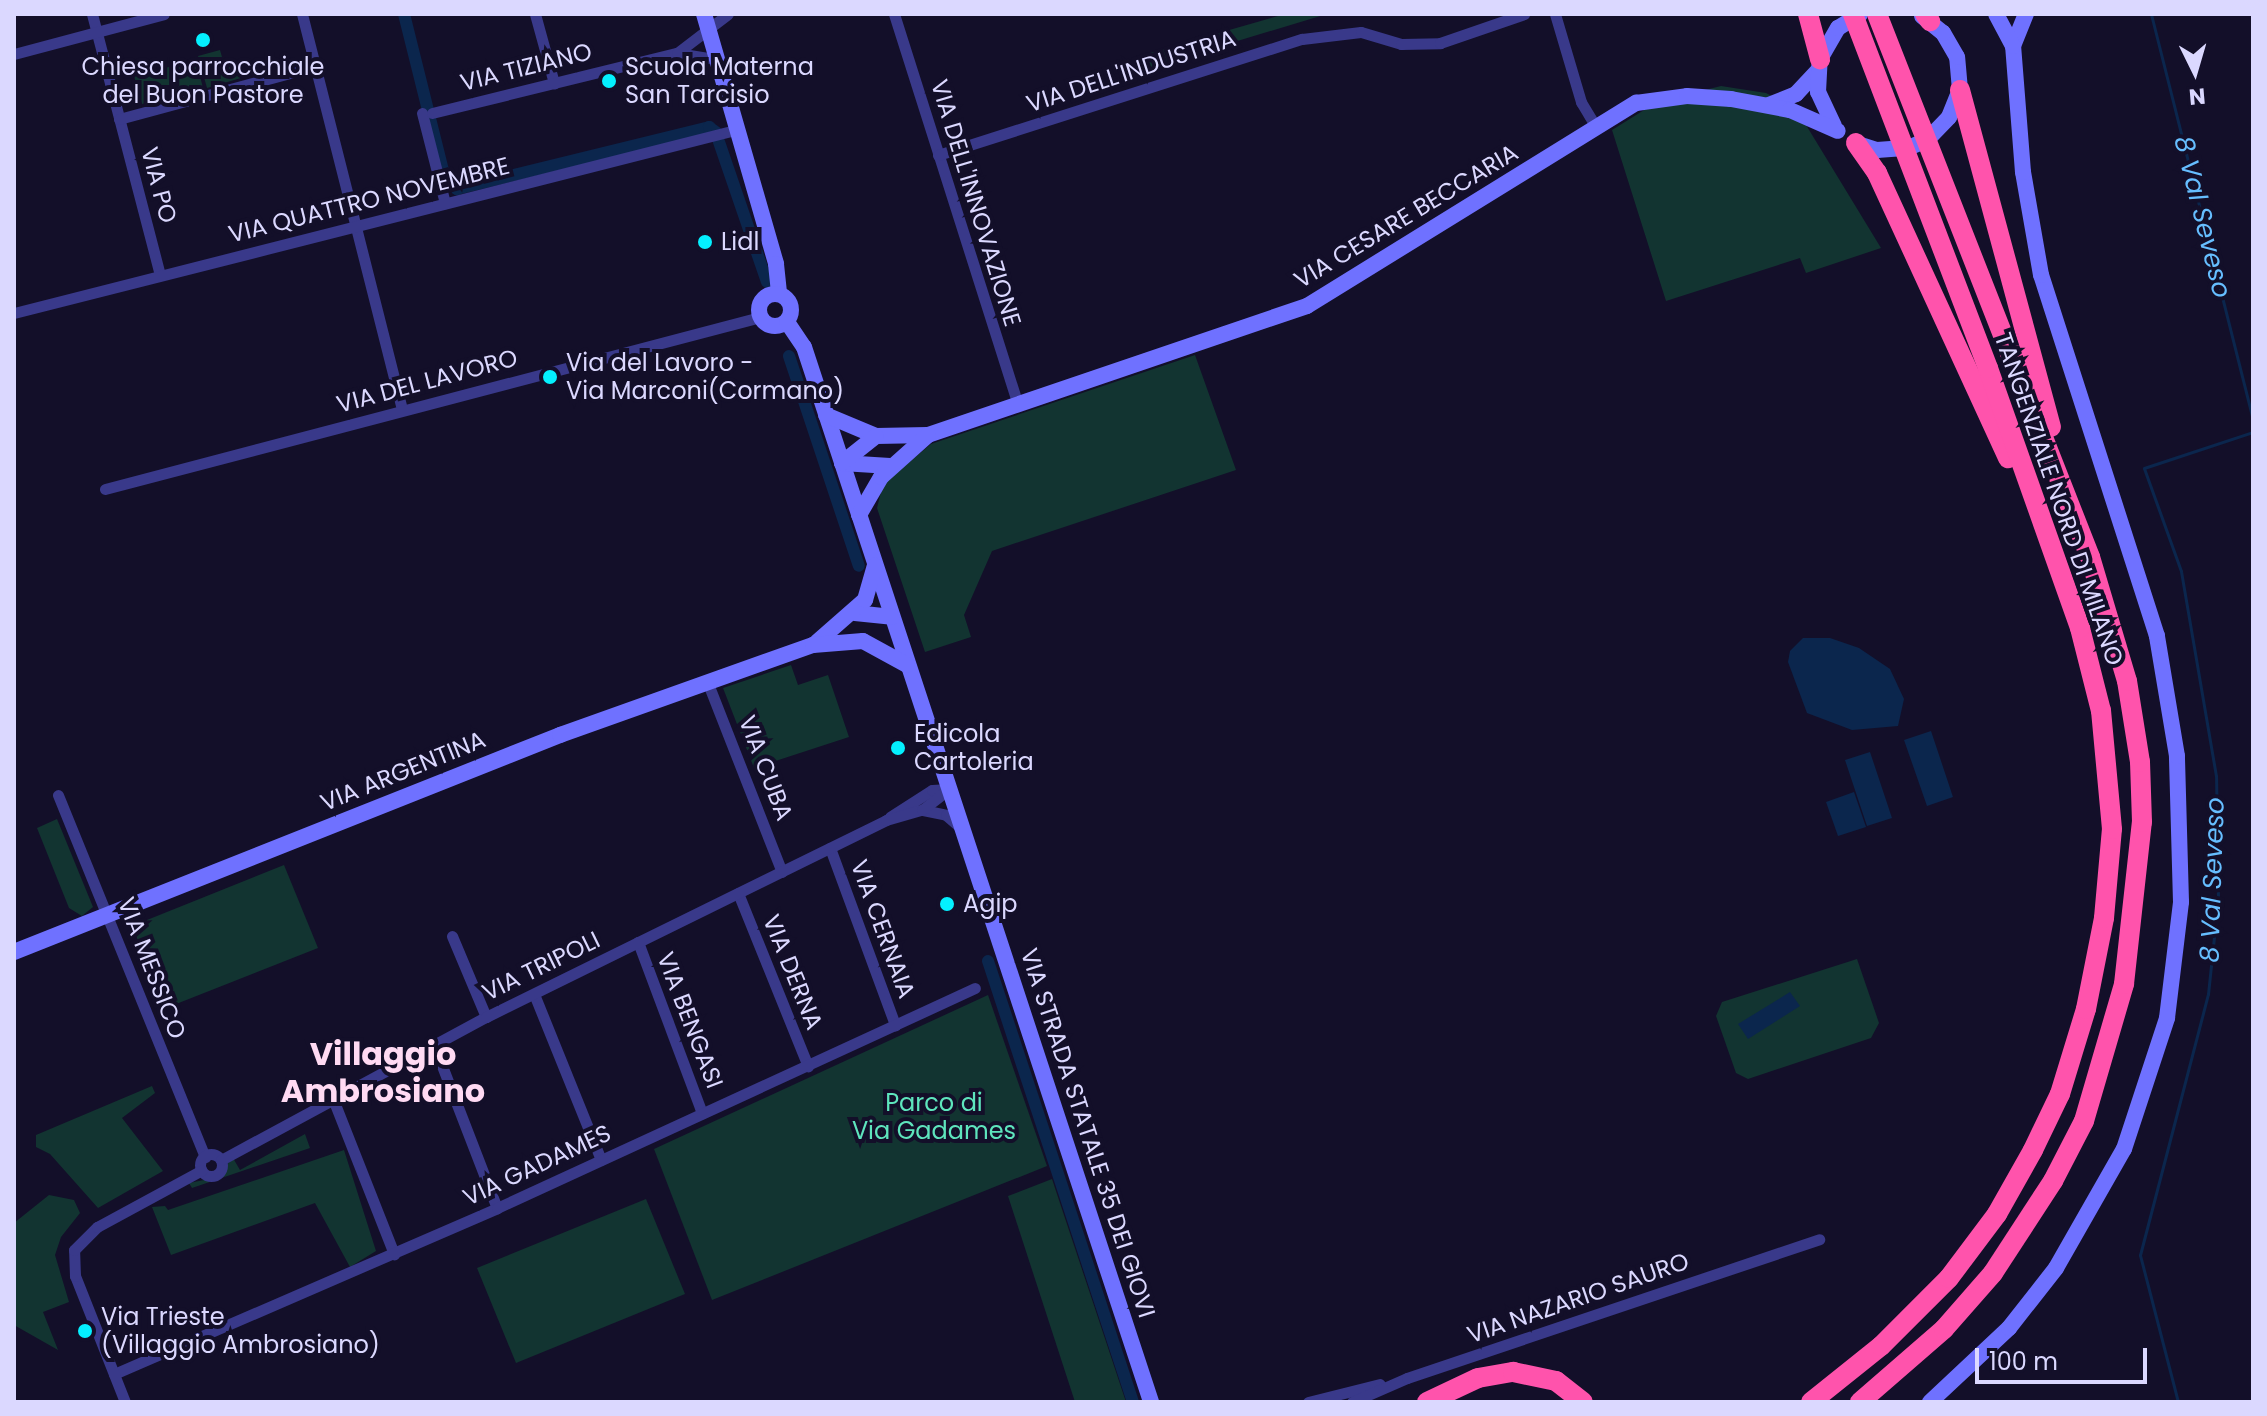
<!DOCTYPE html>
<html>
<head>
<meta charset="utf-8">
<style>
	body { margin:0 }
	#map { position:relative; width:2267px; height:1416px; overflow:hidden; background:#130f29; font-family:Poppins,sans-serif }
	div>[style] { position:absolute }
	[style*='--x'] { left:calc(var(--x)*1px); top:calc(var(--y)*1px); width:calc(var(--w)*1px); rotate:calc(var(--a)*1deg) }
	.green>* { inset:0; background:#123431 }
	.water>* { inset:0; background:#0b264d }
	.stream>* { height:3px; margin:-1.5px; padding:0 1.5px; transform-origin:1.5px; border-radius:1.5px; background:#0b264d }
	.canal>* { height:12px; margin:-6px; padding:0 6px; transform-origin:6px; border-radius:6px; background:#0b264d }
	.street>* { height:11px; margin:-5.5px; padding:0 5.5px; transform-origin:5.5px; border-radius:5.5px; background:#39398a }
	.street>.ring { margin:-5.5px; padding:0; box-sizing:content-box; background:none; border:11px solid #39398a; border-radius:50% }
	.secondary>* { height:16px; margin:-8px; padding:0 8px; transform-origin:8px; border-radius:8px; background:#6f71ff }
	.secondary>.ring { margin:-8px; padding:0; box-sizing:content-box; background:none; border:16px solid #6f71ff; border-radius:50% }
	.highway>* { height:20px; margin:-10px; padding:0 10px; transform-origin:10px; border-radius:10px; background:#ff53ac }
	.dots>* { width:22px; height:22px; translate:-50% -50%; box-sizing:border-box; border:4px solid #130f29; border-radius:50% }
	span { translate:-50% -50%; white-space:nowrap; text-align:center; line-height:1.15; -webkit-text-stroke:8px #130f29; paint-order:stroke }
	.poi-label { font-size:24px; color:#dbd8ff }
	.left { translate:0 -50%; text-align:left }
	.street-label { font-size:24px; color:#dbd8ff }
	.park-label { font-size:24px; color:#5ee5bd }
	.water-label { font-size:26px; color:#66beff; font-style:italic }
	.district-label { font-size:32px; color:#ffdaf3; font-weight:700 }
	.frame { position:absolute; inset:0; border:16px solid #dbd8ff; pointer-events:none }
	.north { position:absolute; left:2155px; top:32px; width:80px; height:80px; -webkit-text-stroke:6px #130f29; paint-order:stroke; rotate:175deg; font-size:22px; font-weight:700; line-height:32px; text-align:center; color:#dbd8ff }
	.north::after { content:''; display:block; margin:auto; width:28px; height:36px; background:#dbd8ff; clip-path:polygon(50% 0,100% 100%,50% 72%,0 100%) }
	.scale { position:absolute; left:1975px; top:1348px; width:172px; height:36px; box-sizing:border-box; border:4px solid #dbd8ff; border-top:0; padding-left:10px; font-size:24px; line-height:28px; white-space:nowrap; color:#dbd8ff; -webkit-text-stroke:6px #130f29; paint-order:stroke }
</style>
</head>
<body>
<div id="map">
	<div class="green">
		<div style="clip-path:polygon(1285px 14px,1327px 14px,1145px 69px,1142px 55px)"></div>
		<div style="clip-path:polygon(220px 50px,224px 64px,237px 61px,241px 78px,207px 88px,198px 56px)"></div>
		<div style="clip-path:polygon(196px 60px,203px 88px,142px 104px,134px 76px)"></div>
		<div style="clip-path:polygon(1721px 86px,1766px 93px,1787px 104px,1803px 120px,1881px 248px,1806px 273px,1800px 258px,1666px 301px,1612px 130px,1657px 102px)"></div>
		<div style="clip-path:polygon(1195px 355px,1236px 470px,992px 551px,964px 615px,971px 637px,925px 652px,877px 508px,883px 484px,931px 444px)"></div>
		<div style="clip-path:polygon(791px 665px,798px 685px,828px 675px,849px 737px,754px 768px,723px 688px)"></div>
		<div style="clip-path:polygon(57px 819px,93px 907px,82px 916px,69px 908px,37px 828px)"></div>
		<div style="clip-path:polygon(284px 865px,318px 948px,166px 1008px,132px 926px)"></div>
		<div style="clip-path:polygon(1857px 959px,1879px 1023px,1871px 1038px,1748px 1079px,1736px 1073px,1716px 1016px,1722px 1002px)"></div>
		<div style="clip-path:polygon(988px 995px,1047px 1166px,712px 1300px,654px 1149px)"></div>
		<div style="clip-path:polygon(152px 1086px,155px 1093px,122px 1118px,163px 1171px,98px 1208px,50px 1154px,36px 1147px,36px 1135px)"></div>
		<div style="clip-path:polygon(305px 1134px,310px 1148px,192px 1188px,189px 1183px,214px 1178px,233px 1158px,240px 1170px)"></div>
		<div style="clip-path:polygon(344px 1150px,376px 1251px,350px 1267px,315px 1203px,171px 1255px,152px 1207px,165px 1206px,168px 1210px)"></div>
		<div style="clip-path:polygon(1052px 1179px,1126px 1402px,1075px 1402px,1008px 1196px)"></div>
		<div style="clip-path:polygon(49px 1195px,74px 1200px,80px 1213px,61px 1237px,55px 1255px,69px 1302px,43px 1312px,58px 1350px,14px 1325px,14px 1223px)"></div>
		<div style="clip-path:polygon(646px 1199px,685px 1294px,516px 1363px,477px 1268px)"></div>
	</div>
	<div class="water">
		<div style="clip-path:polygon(1803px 638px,1830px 638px,1859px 648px,1890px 669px,1904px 699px,1898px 726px,1852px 730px,1807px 713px,1788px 662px,1790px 651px)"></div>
		<div style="clip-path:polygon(1931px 731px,1953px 797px,1927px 806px,1904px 740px)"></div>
		<div style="clip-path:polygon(1870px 752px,1892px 818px,1867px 826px,1845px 760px)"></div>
		<div style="clip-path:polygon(1854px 792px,1866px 827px,1838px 836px,1826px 802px)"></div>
		<div style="clip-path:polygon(1790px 992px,1800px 1006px,1748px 1039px,1738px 1024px)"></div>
	</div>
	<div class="stream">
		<div style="--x:2151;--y:14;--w:419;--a:75.9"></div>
		<div style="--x:2178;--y:1402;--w:152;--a:-104.5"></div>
		<div style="--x:2140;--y:1255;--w:270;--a:-75.4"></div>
		<div style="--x:2208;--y:994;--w:96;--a:-84"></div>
		<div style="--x:2218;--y:899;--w:123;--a:-90.9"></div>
		<div style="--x:2216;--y:776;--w:208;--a:-99.7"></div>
		<div style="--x:2181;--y:571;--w:109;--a:-109.8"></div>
		<div style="--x:2144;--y:468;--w:115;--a:-18.3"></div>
	</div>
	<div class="canal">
		<div style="--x:404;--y:14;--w:161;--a:76"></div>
		<div style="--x:443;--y:170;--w:24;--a:54"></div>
		<div style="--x:457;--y:189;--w:260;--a:-13.8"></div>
		<div style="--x:709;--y:127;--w:9;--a:36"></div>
		<div style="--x:718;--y:139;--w:151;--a:71.1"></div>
		<div style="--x:789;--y:356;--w:221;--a:71.6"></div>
		<div style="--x:988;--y:961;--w:464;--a:71.8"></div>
	</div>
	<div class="street">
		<div style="--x:92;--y:14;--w:270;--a:75.4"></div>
		<div style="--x:302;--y:14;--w:408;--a:75.8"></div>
		<div style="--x:535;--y:14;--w:72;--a:74.6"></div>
		<div style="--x:894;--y:14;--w:409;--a:72.4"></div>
		<div style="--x:1555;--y:14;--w:92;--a:73.5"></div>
		<div style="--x:1581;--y:102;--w:29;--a:59"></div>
		<div style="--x:677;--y:53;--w:39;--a:9"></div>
		<div style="--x:14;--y:54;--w:155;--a:-14.9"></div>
		<div style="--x:422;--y:113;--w:93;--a:75.7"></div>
		<div style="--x:432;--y:113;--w:252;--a:-13.8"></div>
		<div style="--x:677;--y:53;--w:64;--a:-37.4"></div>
		<div style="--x:119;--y:119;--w:203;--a:-15.1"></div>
		<div style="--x:938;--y:155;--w:382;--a:-17.7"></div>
		<div style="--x:1302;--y:39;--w:59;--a:-6.8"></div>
		<div style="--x:1361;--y:32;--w:42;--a:16.7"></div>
		<div style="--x:1401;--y:44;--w:39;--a:-1"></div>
		<div style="--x:1440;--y:43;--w:89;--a:-19"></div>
		<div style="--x:14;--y:313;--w:744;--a:-14.24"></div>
		<div style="--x:105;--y:489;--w:677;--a:-14.71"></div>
		<div style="--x:707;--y:681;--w:205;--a:68.6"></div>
		<div style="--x:58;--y:795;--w:391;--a:67.9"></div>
		<div style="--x:923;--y:810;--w:24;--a:12"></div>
		<div style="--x:946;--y:815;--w:18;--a:41"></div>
		<div style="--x:890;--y:817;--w:50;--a:-32.7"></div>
		<div style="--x:932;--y:790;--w:17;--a:-3"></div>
		<div style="--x:830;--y:848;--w:189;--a:69.8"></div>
		<div style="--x:738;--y:893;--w:187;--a:68"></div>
		<div style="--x:452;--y:936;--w:88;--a:67.2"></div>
		<div style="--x:638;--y:942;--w:183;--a:69.5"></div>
		<div style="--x:534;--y:994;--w:179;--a:68"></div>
		<div style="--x:434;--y:1045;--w:175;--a:68.9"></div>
		<div style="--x:333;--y:1099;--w:167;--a:68.5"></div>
		<div class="ring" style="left:200px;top:1154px;width:11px;height:11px"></div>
		<div style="--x:221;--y:1160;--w:301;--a:-28.4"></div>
		<div style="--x:486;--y:1017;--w:446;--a:-26.2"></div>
		<div style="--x:886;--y:820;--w:37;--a:-16"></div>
		<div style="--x:922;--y:810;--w:34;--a:-38"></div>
		<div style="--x:114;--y:1374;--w:417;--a:-23.4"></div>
		<div style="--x:497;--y:1208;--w:526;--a:-24.71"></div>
		<div style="--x:125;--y:1402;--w:136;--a:-111.6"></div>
		<div style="--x:75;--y:1276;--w:26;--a:-92"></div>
		<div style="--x:74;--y:1250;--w:33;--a:-45"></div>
		<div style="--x:97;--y:1227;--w:119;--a:-28.5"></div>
		<div style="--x:1308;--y:1402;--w:74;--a:-14"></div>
		<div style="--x:1352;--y:1402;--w:60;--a:-23.6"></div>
		<div style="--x:1407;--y:1378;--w:435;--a:-18.6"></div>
	</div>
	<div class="secondary">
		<div style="--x:704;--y:14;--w:260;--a:73.9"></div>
		<div style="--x:776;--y:264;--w:30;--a:84"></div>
		<div style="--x:2013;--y:46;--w:35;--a:-68"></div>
		<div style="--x:1769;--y:105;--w:29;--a:-22"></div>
		<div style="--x:1796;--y:94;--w:33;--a:-47"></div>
		<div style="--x:1834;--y:126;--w:38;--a:-115"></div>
		<div style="--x:1818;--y:92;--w:33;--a:-87"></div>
		<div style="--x:1820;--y:59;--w:36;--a:-60"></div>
		<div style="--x:1838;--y:28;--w:26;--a:-32"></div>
		<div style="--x:1855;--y:143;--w:23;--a:18"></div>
		<div style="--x:1877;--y:150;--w:31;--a:-4"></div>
		<div style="--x:1908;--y:148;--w:21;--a:-23"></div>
		<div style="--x:1927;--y:140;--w:32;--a:-46"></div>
		<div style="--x:1949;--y:117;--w:29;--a:-68"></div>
		<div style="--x:1960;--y:90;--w:33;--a:-95"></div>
		<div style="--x:1957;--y:57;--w:28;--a:-120"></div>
		<div style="--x:1943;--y:33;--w:27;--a:-141"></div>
		<div class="ring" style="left:759px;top:294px;width:16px;height:16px"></div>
		<div style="--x:787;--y:322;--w:30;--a:56"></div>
		<div style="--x:804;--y:347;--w:1111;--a:71.79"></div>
		<div style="--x:826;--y:415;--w:54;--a:22.8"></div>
		<div style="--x:876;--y:436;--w:52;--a:-1.1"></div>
		<div style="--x:928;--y:435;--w:400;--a:-18.8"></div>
		<div style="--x:1307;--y:306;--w:387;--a:-31.7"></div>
		<div style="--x:1636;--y:103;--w:51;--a:-7.8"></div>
		<div style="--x:1687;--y:96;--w:44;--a:3.9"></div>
		<div style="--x:1731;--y:99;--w:60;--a:10.6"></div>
		<div style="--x:1790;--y:110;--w:52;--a:23.6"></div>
		<div style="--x:842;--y:463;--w:48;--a:3.6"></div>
		<div style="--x:842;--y:463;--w:43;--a:-38.5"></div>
		<div style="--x:859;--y:515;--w:44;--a:-59.9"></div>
		<div style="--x:881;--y:477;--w:63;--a:-41.8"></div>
		<div style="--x:855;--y:613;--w:37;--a:6"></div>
		<div style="--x:817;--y:642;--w:64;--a:-41.2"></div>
		<div style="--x:865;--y:600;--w:36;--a:-74"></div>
		<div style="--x:14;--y:952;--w:588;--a:-21.67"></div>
		<div style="--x:560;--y:735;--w:269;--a:-19.6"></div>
		<div style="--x:813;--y:645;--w:50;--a:-4.6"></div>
		<div style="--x:863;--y:641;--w:50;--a:28.6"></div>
		<div style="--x:1930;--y:1402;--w:108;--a:-43.1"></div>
		<div style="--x:2009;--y:1328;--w:76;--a:-51.9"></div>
		<div style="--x:2056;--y:1268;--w:137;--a:-60.3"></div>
		<div style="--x:2124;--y:1149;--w:138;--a:-71.8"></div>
		<div style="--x:2167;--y:1018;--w:117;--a:-83.1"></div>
		<div style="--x:2181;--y:902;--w:146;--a:-91.6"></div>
		<div style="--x:2177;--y:756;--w:122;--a:-99.5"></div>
		<div style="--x:2157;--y:636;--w:379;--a:-107.8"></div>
		<div style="--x:2041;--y:275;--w:105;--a:-99.9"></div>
		<div style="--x:2023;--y:172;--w:126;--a:-94.5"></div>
		<div style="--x:2013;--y:46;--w:36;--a:-118"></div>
	</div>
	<div class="highway">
		<div style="--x:1808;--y:14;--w:47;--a:75.1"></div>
		<div style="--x:1925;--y:14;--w:9;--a:54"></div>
		<div style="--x:1960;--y:90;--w:349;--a:74.9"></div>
		<div style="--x:1856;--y:143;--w:37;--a:55"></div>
		<div style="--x:1877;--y:173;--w:314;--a:65.3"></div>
		<div style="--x:1427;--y:1402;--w:56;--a:-25.2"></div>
		<div style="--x:1478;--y:1378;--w:36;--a:-10"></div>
		<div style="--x:1513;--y:1372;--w:44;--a:11.8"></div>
		<div style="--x:1556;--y:1381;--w:34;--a:38"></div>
		<div style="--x:1811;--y:1402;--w:90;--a:-38.7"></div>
		<div style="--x:1881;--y:1346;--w:96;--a:-45"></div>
		<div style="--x:1949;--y:1278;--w:80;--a:-53.1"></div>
		<div style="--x:1997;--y:1214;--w:73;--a:-60.6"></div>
		<div style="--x:2033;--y:1150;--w:62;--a:-64.3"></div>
		<div style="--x:2060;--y:1094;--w:89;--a:-73"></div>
		<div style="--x:2086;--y:1009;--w:93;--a:-78.8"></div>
		<div style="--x:2104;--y:918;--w:89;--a:-84.9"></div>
		<div style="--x:2112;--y:829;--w:119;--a:-95.3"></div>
		<div style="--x:2101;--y:711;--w:86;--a:-104.2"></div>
		<div style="--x:2080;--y:628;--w:276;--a:-109.5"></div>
		<div style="--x:1988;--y:368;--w:379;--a:-110.9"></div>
		<div style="--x:1860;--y:1402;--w:111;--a:-41"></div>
		<div style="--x:1944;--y:1329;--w:74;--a:-48.8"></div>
		<div style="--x:1993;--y:1273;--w:110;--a:-56.9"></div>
		<div style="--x:2053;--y:1181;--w:68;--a:-62.7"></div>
		<div style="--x:2084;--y:1121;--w:143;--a:-73.7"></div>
		<div style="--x:2124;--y:984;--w:163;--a:-83.7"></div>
		<div style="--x:2142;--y:822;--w:60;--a:-91.9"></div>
		<div style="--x:2140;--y:762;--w:82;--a:-99.1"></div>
		<div style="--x:2127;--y:681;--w:129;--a:-106.6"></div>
		<div style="--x:2090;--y:557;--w:583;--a:-111.42"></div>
	</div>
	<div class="dots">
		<div style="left:203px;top:40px;background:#04f0ff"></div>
		<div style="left:609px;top:81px;background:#04f0ff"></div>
		<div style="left:705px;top:242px;background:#04f0ff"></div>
		<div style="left:550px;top:377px;background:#04f0ff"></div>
		<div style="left:898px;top:748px;background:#04f0ff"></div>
		<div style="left:947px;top:904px;background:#04f0ff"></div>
		<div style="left:85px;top:1331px;background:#04f0ff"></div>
	</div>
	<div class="poi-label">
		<span style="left:203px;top:81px">Chiesa parrocchiale<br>del Buon Pastore</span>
		<span class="left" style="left:625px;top:81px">Scuola Materna<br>San Tarcisio</span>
		<span class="left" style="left:721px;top:242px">Lidl</span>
		<span class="left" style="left:566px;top:377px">Via del Lavoro -<br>Via Marconi(Cormano)</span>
		<span class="left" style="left:914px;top:748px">Edicola<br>Cartoleria</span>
		<span class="left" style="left:963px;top:904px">Agip</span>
		<span class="left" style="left:101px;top:1331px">Via Trieste<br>(Villaggio Ambrosiano)</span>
	</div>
	<div class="street-label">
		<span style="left:526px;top:67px;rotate:-14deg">VIA TIZIANO</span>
		<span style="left:1131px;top:71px;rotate:-18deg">VIA DELL'INDUSTRIA</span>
		<span style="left:159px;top:185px;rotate:75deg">VIA PO</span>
		<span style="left:369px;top:200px;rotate:-14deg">VIA QUATTRO NOVEMBRE</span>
		<span style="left:976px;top:203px;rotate:73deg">VIA DELL'INNOVAZIONE</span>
		<span style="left:1406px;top:216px;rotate:-31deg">VIA CESARE BECCARIA</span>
		<span style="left:427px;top:381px;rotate:-15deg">VIA DEL LAVORO</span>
		<span style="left:2059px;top:499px;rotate:71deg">TANGENZIALE NORD DI MILANO</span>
		<span style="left:766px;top:768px;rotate:69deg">VIA CUBA</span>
		<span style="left:403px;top:771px;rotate:-22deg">VIA ARGENTINA</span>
		<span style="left:883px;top:929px;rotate:70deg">VIA CERNAIA</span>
		<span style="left:541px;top:966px;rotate:-26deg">VIA TRIPOLI</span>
		<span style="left:152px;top:968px;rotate:69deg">VIA MESSICO</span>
		<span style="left:793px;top:972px;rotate:68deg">VIA DERNA</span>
		<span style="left:690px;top:1020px;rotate:69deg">VIA BENGASI</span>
		<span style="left:1088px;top:1133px;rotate:72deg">VIA STRADA STATALE 35 DEI GIOVI</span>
		<span style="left:537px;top:1165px;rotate:-25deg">VIA GADAMES</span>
		<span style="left:1578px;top:1298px;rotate:-19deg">VIA NAZARIO SAURO</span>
	</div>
	<div class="park-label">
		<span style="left:934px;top:1117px">Parco di<br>Via Gadames</span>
	</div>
	<div class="water-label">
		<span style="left:2202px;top:217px;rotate:76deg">8 Val Seveso</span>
		<span style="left:2213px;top:880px;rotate:-88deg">8 Val Seveso</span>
	</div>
	<div class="district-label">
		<span style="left:383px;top:1073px">Villaggio<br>Ambrosiano</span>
	</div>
	<div class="frame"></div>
	<div class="north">N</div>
	<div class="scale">100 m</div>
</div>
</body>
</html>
